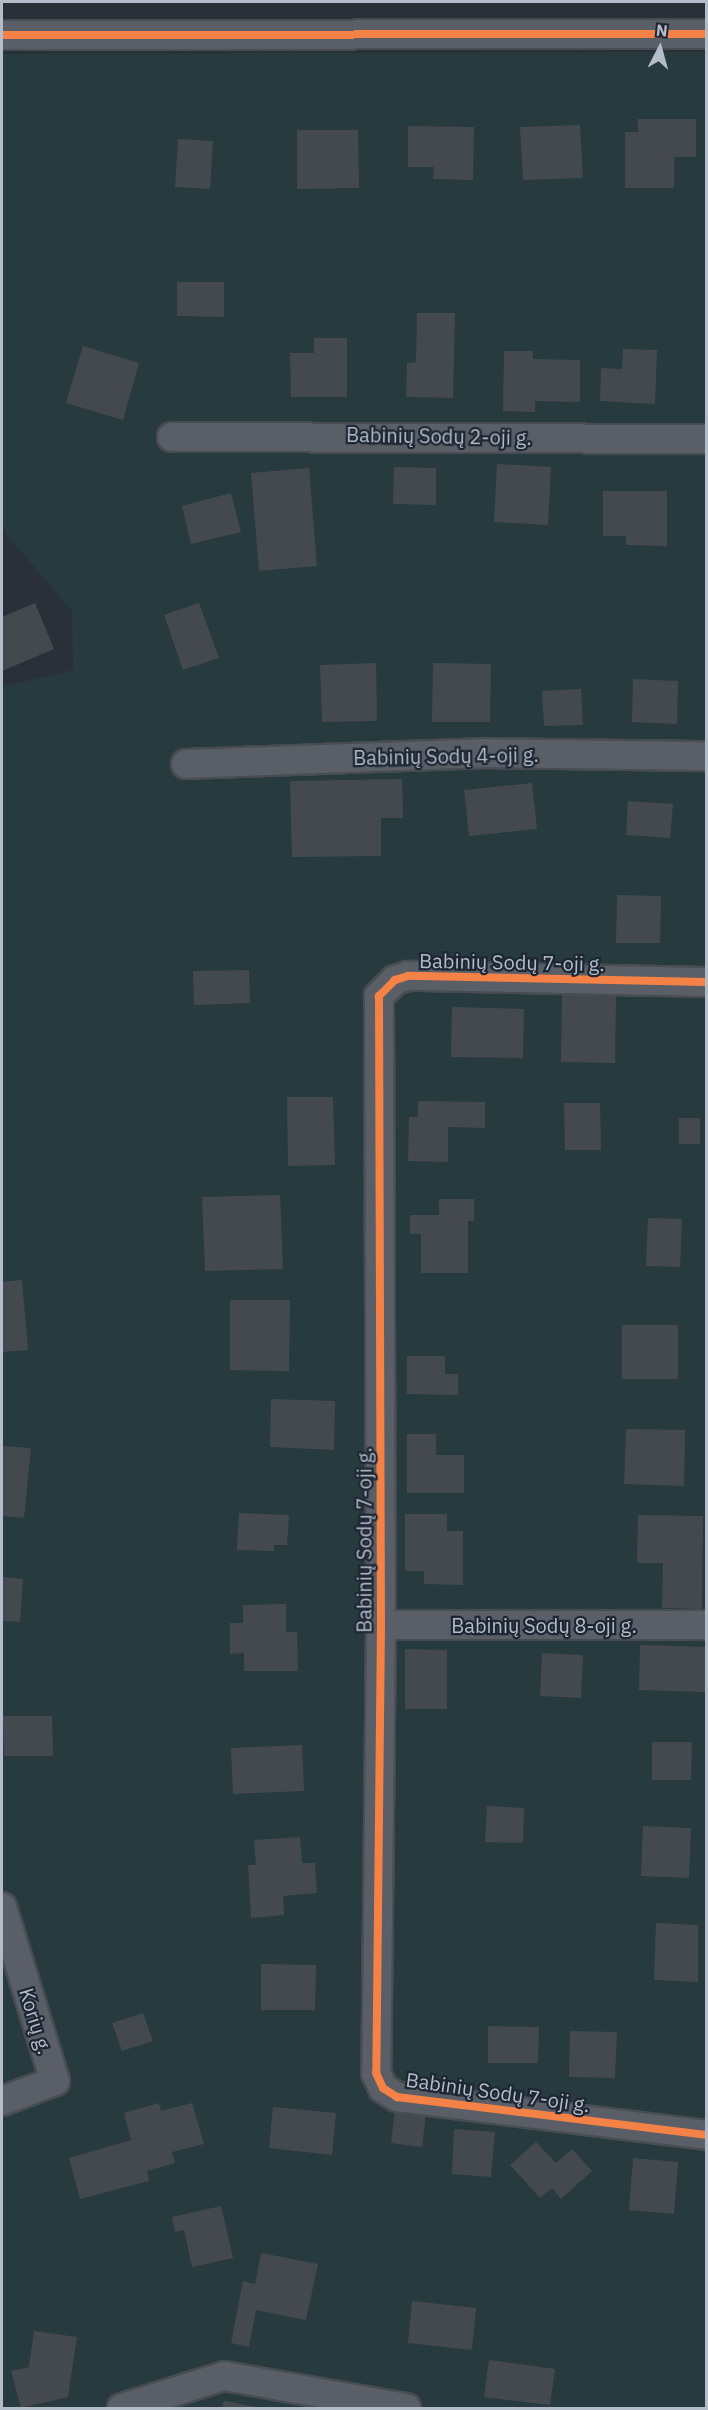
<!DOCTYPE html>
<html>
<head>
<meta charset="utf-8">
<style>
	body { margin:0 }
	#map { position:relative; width:708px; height:2410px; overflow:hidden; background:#2a3038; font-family:"IBM Plex Sans",sans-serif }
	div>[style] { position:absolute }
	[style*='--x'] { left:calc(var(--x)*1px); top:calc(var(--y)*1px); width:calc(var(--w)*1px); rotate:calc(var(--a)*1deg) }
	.green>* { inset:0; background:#273a3e }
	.building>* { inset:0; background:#444950 }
	.roads { filter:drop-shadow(2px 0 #484c53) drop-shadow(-2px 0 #484c53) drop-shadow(0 2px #484c53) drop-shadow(0 -2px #484c53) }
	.minor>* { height:28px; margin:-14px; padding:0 14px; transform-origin:14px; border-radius:14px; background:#5a5e66 }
	.cycleway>* { height:8px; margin:-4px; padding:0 4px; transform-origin:4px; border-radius:4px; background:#f48246 }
	span { translate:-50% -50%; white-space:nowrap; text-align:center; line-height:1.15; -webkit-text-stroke:4.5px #1d2633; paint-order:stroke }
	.street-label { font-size:20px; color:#b4bcc9 }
	.frame { position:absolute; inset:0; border:3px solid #b4bcc9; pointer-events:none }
	.north { position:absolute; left:630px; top:18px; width:60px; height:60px; -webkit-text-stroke:4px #1d2633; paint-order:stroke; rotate:6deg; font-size:16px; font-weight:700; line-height:24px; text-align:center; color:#b4bcc9 }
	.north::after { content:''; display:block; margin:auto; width:21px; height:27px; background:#b4bcc9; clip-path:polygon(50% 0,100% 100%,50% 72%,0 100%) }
</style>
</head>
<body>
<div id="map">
	<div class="green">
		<div style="clip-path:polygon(706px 52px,706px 2408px,2px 2408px,2px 687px,73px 670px,72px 611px,2px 529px,2px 54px)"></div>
	</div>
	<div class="building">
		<div style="clip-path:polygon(638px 119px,696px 119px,696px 157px,674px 157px,674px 188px,625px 188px,625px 132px,638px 132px)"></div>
		<div style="clip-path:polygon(580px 125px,583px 178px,523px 180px,520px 127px)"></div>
		<div style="clip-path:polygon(408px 126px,474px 127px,473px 180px,433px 179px,434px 167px,408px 167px)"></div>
		<div style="clip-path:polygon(297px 130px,358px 130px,359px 188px,297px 189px)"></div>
		<div style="clip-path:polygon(178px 139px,213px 141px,210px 189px,175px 187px)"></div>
		<div style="clip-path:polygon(177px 282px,224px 282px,224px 317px,177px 316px)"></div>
		<div style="clip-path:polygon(417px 313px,455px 313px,453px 398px,406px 397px,407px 363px,416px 362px)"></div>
		<div style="clip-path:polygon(314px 338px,347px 338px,347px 397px,291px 397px,290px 353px,314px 353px)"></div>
		<div style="clip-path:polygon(83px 346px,139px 363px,123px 420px,66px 403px)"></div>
		<div style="clip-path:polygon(623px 349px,657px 350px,655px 404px,600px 401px,601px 368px,622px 369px)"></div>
		<div style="clip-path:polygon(504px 351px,533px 351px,533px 359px,580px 360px,580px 402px,535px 401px,535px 412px,503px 411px)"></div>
		<div style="clip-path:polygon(497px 464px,551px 467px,548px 525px,494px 522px)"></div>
		<div style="clip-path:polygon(394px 467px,436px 468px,436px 505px,393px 504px)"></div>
		<div style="clip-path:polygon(309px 468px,317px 566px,259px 571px,251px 473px)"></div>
		<div style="clip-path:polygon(603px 491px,667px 491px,667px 546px,626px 545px,626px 536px,603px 536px)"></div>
		<div style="clip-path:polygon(231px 493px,241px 532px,191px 544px,182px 506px)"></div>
		<div style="clip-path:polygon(35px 603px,54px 649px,2px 671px,2px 617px)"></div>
		<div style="clip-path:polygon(199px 603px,219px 658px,183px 670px,164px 615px)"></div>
		<div style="clip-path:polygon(376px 663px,377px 721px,322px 722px,320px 665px)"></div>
		<div style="clip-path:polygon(433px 663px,491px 664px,490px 722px,432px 722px)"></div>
		<div style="clip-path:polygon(633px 679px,678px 681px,677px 724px,632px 722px)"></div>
		<div style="clip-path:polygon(581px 689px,583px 725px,544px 726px,542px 691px)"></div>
		<div style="clip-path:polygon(402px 779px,403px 818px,381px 818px,381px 856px,292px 857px,290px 781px)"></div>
		<div style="clip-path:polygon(532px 783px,537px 829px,469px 836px,464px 790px)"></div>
		<div style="clip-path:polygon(628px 801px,673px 804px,670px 838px,626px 835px)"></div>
		<div style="clip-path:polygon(617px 895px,661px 896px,660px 943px,616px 943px)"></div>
		<div style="clip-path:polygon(249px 970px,250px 1003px,194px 1005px,193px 971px)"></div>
		<div style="clip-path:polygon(562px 994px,616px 995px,615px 1063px,561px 1062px)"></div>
		<div style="clip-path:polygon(452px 1007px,524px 1009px,523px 1058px,451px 1057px)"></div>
		<div style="clip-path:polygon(287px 1097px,333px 1097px,335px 1165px,288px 1166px)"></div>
		<div style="clip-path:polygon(418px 1101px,485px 1102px,485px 1128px,448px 1127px,448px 1162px,408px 1161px,409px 1117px,418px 1117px)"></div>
		<div style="clip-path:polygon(564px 1103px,600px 1103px,601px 1150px,565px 1150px)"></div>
		<div style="clip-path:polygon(679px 1118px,700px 1118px,700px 1144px,679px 1144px)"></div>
		<div style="clip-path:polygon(280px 1195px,283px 1269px,205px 1271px,202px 1197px)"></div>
		<div style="clip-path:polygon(439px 1199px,474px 1199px,474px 1221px,468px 1221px,468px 1273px,421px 1273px,421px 1234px,410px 1234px,410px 1215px,439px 1215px)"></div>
		<div style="clip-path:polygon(648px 1218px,682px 1219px,680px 1267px,646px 1266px)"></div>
		<div style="clip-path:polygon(22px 1280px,28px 1350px,2px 1352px,2px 1282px)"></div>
		<div style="clip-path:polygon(230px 1300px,290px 1300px,289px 1371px,230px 1370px)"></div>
		<div style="clip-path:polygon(622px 1325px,678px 1325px,678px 1379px,622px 1379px)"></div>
		<div style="clip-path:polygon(407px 1356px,445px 1356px,445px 1374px,458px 1374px,458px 1395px,407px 1394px)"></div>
		<div style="clip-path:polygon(271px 1399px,335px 1401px,334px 1450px,270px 1447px)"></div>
		<div style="clip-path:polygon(626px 1429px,685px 1430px,684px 1486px,624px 1484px)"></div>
		<div style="clip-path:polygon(407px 1434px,436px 1434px,436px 1455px,464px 1455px,464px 1493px,407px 1493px)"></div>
		<div style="clip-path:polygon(2px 1446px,31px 1448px,24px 1518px,2px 1516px)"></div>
		<div style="clip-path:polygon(239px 1513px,289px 1515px,287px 1545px,274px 1545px,274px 1551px,237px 1550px)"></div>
		<div style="clip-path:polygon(405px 1514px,447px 1514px,447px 1531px,463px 1531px,463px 1585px,424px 1584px,424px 1571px,405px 1571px)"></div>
		<div style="clip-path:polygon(638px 1515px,703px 1516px,702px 1609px,662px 1608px,663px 1563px,637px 1563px)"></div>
		<div style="clip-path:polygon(2px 1577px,23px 1579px,20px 1622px,2px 1621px)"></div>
		<div style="clip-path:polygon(286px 1604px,286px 1632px,297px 1632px,298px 1671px,244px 1671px,244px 1653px,230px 1654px,230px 1623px,243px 1623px,243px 1605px)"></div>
		<div style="clip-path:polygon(640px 1645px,706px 1647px,706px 1692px,639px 1690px)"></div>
		<div style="clip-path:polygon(405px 1649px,447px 1650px,447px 1709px,405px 1709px)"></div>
		<div style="clip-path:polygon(542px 1653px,583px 1655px,581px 1698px,540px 1696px)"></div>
		<div style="clip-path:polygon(3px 1716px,52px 1716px,53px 1756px,4px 1756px)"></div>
		<div style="clip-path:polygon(652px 1742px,692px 1742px,691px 1780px,652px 1780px)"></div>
		<div style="clip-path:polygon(302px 1745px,304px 1791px,233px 1794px,231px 1748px)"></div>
		<div style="clip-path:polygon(487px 1806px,524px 1808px,523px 1843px,485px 1842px)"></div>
		<div style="clip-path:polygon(643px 1826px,691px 1828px,689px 1878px,641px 1876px)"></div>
		<div style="clip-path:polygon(300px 1837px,302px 1863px,315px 1863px,317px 1893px,283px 1896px,284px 1915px,251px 1918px,248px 1865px,256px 1865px,254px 1840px)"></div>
		<div style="clip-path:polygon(656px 1923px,698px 1925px,698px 1982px,654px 1980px)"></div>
		<div style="clip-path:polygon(261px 1964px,316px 1965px,315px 2010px,261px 2010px)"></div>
		<div style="clip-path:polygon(143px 2013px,153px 2041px,122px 2051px,112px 2023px)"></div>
		<div style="clip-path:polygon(488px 2026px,539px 2027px,538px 2063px,488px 2063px)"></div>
		<div style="clip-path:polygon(570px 2031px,617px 2032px,615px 2078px,569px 2077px)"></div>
		<div style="clip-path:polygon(159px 2103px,161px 2111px,192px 2103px,204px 2144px,172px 2152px,175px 2163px,147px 2171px,149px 2181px,80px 2199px,69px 2158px,131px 2140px,124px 2113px)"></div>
		<div style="clip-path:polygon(273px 2107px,336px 2113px,332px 2155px,269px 2148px)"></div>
		<div style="clip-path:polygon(395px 2110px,426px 2113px,422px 2147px,391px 2143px)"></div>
		<div style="clip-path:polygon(454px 2129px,495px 2132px,491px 2177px,452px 2174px)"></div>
		<div style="clip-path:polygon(536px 2142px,556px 2163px,572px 2149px,592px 2171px,561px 2199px,552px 2188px,540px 2198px,510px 2165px)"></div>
		<div style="clip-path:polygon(633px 2158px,678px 2162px,674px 2214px,629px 2210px)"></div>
		<div style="clip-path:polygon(221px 2206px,233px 2258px,192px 2267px,184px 2230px,175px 2232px,172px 2217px)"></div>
		<div style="clip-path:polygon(261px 2253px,318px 2264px,306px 2320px,256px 2310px,249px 2347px,231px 2343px,243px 2281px,255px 2284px)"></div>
		<div style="clip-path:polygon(412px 2301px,476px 2308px,472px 2350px,408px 2343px)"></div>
		<div style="clip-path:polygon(34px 2331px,77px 2337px,68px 2397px,21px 2408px,11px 2371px,29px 2367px)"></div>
		<div style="clip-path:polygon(489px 2360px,555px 2369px,550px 2405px,484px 2397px)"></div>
		<div style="clip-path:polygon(224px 2401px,257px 2407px,257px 2408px,222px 2408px)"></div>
	</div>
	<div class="roads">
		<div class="minor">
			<div style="--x:2;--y:35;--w:704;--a:-0.08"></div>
			<div style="--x:172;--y:437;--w:534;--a:0.21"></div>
			<div style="--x:186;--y:764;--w:294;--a:-2.1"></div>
			<div style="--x:480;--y:753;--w:226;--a:0.8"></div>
			<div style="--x:706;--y:982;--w:298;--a:-178.8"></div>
			<div style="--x:408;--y:976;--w:14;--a:163"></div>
			<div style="--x:395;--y:980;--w:23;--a:135"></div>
			<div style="--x:379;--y:996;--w:629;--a:89.82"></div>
			<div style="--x:381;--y:1625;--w:448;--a:90.6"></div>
			<div style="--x:376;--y:2073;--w:17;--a:65"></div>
			<div style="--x:383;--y:2088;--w:17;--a:33"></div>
			<div style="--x:397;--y:2097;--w:311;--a:7"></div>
			<div style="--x:381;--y:1625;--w:325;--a:0"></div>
			<div style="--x:2;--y:1907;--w:182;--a:73.1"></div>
			<div style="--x:55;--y:2081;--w:57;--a:159.3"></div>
			<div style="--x:122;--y:2408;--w:107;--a:-17.4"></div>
			<div style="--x:224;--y:2376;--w:185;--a:10"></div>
		</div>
	</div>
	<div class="cycleway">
		<div style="--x:2;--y:35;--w:704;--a:-0.08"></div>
		<div style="--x:706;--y:982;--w:298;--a:-178.8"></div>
		<div style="--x:408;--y:976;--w:14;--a:163"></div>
		<div style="--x:395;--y:980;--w:23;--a:135"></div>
		<div style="--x:379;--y:996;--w:629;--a:89.82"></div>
		<div style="--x:381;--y:1625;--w:448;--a:90.6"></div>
		<div style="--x:376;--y:2073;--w:17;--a:65"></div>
		<div style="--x:383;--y:2088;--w:17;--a:33"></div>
		<div style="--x:397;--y:2097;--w:311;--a:7"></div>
	</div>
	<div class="street-label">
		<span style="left:439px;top:436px;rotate:1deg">Babinių Sodų 2-oji g.</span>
		<span style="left:446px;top:756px;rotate:-1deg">Babinių Sodų 4-oji g.</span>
		<span style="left:512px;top:962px;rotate:1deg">Babinių Sodų 7-oji g.</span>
		<span style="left:364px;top:1540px;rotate:-90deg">Babinių Sodų 7-oji g.</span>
		<span style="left:544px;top:1625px">Babinių Sodų 8-oji g.</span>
		<span style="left:36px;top:2021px;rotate:73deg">Korių g.</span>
		<span style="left:498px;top:2092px;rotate:8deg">Babinių Sodų 7-oji g.</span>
	</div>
	<div class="frame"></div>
	<div class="north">N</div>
</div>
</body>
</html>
